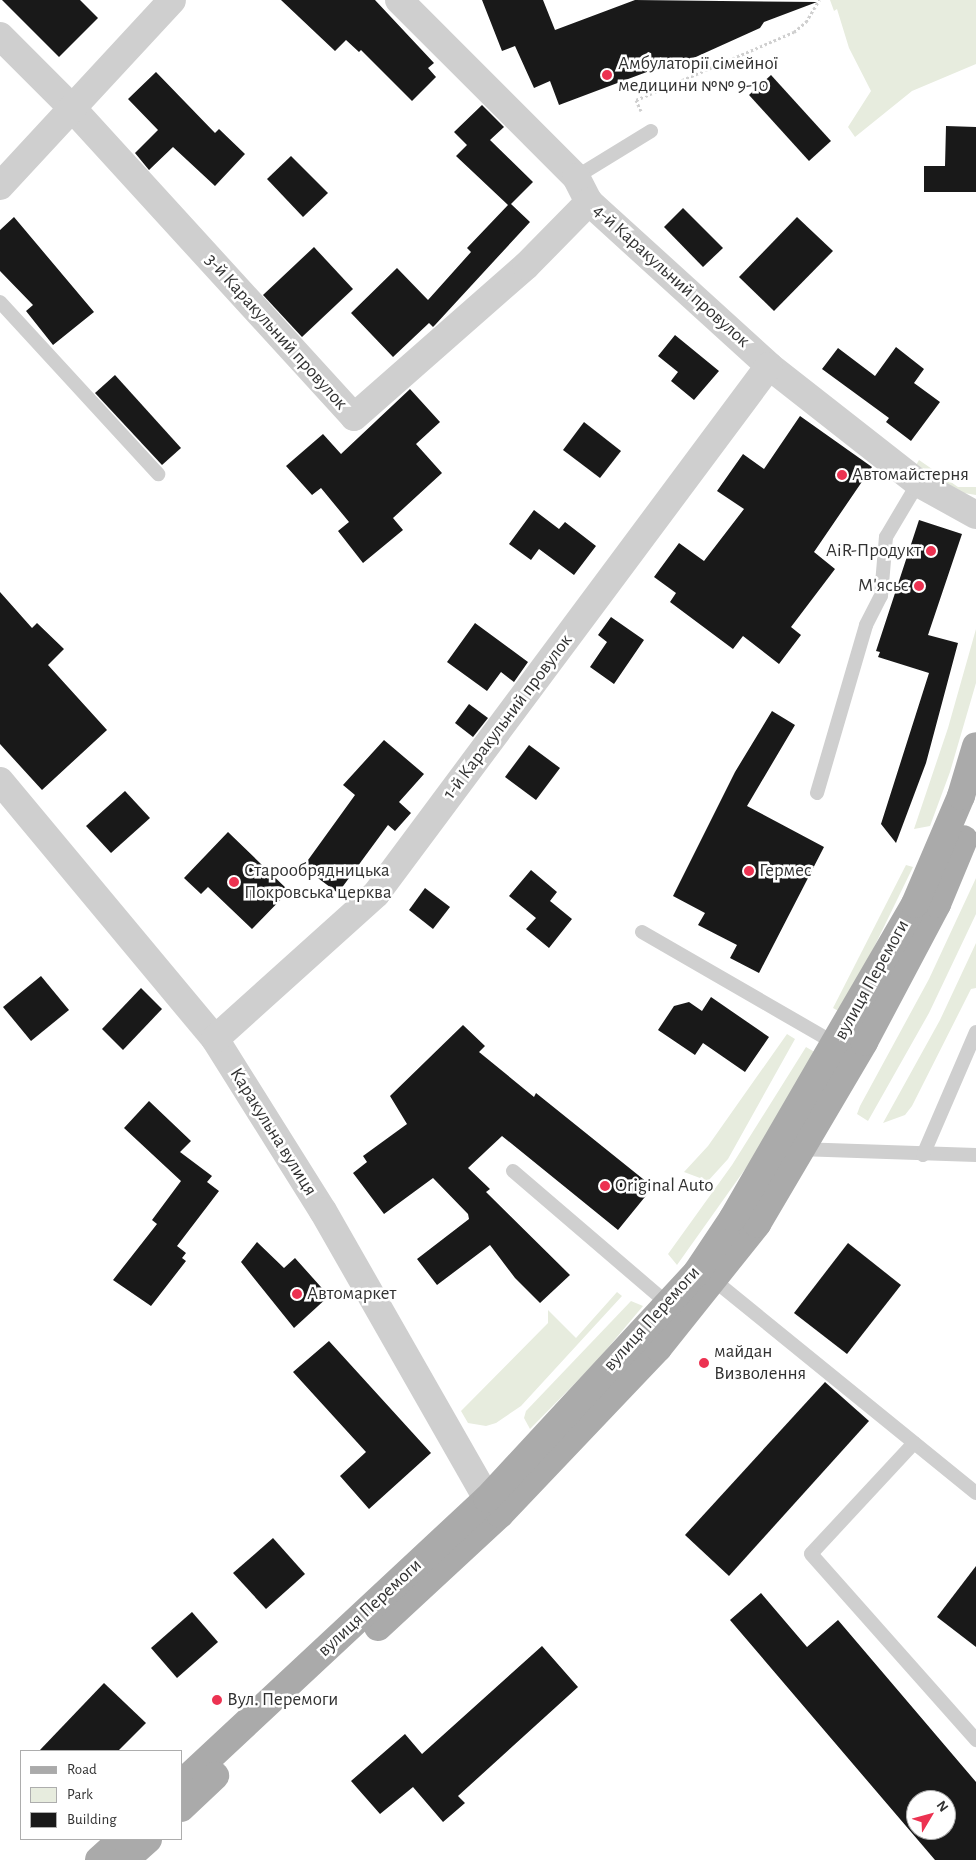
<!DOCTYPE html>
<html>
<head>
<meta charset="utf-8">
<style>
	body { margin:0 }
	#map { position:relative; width:976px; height:1860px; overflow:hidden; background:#fff; font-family:"Alegreya Sans",sans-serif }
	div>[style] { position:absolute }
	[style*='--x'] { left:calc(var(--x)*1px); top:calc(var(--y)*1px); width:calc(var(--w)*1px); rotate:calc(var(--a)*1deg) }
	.green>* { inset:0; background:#e7ecde }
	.building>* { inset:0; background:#191919 }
	.path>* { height:3px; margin-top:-1.5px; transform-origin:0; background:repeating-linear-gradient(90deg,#cfcfcf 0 2.5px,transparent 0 5px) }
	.lane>* { height:14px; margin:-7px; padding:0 7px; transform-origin:7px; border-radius:7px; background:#cfcfcf }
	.street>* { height:28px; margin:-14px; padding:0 14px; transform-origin:14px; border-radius:14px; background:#cfcfcf }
	.primary>* { height:28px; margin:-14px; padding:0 14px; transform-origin:14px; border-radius:14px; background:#aaa }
	.dots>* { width:14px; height:14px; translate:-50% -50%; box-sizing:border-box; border:2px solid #fff; border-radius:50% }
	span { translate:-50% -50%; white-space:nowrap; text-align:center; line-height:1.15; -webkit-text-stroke:5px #fff; paint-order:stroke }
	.poi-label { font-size:19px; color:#323232 }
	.left { translate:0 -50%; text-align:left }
	.right { translate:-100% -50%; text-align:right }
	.street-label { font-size:19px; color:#323232 }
	.legend { position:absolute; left:20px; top:1750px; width:162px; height:90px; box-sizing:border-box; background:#fff; border:1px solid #adadad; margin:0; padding:6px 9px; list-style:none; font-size:15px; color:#323232 }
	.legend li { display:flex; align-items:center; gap:10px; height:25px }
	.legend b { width:25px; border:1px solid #adadad }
	.north { position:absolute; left:906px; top:1790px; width:50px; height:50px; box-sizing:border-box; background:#fff; border:1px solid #adadad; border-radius:50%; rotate:53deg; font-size:14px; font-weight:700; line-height:20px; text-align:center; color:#323232 }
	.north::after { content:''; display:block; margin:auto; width:18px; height:22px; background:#ec3251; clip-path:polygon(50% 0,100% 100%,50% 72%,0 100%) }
</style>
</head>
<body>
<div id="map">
	<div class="green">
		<div style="clip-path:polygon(830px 0,976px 0,976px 64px,912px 91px,855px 137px,848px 127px,871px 91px,849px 48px,837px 9px,834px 11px)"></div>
		<div style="clip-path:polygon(919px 460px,958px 487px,976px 487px,976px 495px,952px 491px,916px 465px)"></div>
		<div style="clip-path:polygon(976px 629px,976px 683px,950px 772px,930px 826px,914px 829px,948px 728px)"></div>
		<div style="clip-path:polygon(906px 865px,913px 867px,842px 1013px,833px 1008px)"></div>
		<div style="clip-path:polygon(976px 878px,976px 914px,929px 1013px,868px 1121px,857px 1114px,860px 1106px,929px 979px)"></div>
		<div style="clip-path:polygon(976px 943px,976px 988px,971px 989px,912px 1106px,905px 1115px,883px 1123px,940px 1020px)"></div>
		<div style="clip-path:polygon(787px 1034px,795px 1039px,728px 1159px,708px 1181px,684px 1172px,708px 1146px)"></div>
		<div style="clip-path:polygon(806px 1047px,818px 1054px,770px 1134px,677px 1265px,668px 1254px,732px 1165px)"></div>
		<div style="clip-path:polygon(617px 1292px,622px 1296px,521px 1406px,496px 1423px,486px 1426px,468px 1423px,461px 1411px,548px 1323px,548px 1310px,576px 1338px)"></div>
		<div style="clip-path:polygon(631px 1301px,643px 1306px,596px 1362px,530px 1429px,524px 1418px,526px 1411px)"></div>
	</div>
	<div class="building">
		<div style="clip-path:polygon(2px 0,80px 0,98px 18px,59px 57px)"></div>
		<div style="clip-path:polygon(281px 0,375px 0,434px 63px,428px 68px,436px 77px,412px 101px,361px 50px,359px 52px,346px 40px,335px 51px)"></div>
		<div style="clip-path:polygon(482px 0,543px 0,555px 30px,635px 0,817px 2px,764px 22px,760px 28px,667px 70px,660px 67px,559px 105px,550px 81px,534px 88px,515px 46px,502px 51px)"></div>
		<div style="clip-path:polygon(156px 72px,215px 133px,219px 129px,245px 154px,215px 186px,173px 147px,149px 170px,135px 153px,158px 130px,128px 99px)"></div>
		<div style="clip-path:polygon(771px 75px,831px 141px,809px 161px,749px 95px)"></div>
		<div style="clip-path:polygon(482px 105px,504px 127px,490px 140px,533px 182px,511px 204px,530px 222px,435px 325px,433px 327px,429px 323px,393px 357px,351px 313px,397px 268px,428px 300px,471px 252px,467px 248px,508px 205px,456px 156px,467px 145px,454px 132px)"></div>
		<div style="clip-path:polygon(946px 126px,976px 127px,976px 192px,924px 192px,924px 166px,945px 166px)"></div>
		<div style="clip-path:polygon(291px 156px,328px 193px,303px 217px,267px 179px)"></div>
		<div style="clip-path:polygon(683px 208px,723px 248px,703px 267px,664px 227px)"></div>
		<div style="clip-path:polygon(14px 217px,94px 312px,53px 345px,26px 311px,33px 305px,0 271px,0 230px)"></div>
		<div style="clip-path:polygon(797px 217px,833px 251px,774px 311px,739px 277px)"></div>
		<div style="clip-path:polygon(314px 247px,353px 289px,302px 337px,263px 295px)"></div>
		<div style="clip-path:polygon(675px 335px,719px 371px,694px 400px,671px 381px,678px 372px,658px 356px)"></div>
		<div style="clip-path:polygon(896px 347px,924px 369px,914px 383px,940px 402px,911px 441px,886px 422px,889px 418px,822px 369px,838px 348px,875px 376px)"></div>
		<div style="clip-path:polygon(115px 375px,181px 448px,162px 465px,95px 393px)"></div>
		<div style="clip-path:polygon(410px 389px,440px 422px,416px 444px,442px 473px,393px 518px,403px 530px,363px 563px,338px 531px,349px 522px,321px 488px,312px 495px,286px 466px,323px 434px,341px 454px)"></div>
		<div style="clip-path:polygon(800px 416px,872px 467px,814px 552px,835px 569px,791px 627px,801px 635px,779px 664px,743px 636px,733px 649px,670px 602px,676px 593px,654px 577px,679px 543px,704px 561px,744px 509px,717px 491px,743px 454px,764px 469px)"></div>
		<div style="clip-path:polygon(584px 422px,621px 451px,600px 478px,563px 450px)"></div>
		<div style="clip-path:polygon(534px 510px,559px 529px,565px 522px,596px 546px,574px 575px,539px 549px,531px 560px,509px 544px)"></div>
		<div style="clip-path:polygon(919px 520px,962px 534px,928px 635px,958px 643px,926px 763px,896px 843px,881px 824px,929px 673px,878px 657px,880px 652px,876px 651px)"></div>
		<div style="clip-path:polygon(0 592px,32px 628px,37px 623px,64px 649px,48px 665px,107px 730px,42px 790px,0 744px)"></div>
		<div style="clip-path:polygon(611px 617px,644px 640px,614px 684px,590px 667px,607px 642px,598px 635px)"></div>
		<div style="clip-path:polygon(475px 623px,528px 662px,514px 682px,501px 672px,487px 691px,447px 662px)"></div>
		<div style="clip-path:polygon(469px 704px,488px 718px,473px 737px,455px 723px)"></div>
		<div style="clip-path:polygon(772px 711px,795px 725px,747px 806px,824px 847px,759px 973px,730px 958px,737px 945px,698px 925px,705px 913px,673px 896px,735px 772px)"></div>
		<div style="clip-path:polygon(384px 740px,424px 774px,399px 802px,411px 813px,395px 831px,388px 825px,338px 893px,303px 867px,355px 795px,343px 785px)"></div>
		<div style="clip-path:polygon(529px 745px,560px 768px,536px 800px,505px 777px)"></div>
		<div style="clip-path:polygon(125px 791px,150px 818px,111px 853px,86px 826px)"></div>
		<div style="clip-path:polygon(228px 832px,289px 891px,252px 929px,208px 887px,201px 894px,184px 878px)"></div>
		<div style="clip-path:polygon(531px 870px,557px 892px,550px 901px,572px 919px,549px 948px,526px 929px,536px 918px,509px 896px)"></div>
		<div style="clip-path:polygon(425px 888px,450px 907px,433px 929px,409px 910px)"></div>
		<div style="clip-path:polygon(41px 976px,69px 1010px,31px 1041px,3px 1007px)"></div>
		<div style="clip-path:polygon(141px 988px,162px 1009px,123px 1050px,102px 1029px)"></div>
		<div style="clip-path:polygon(711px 997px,769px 1037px,745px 1072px,703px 1043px,695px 1055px,658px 1030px,674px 1006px,689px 1002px,702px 1011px)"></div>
		<div style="clip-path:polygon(463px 1025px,485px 1046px,479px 1052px,534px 1097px,536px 1093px,653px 1187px,618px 1230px,502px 1136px,468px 1168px,490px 1189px,486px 1192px,570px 1275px,540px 1303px,515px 1278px,490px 1245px,437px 1285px,417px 1259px,469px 1219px,468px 1214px,433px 1178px,384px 1214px,353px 1173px,367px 1162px,363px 1156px,407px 1124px,390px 1096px)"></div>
		<div style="clip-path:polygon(149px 1101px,191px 1141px,180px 1152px,212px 1176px,207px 1182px,219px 1191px,177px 1246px,186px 1253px,182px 1258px,186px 1261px,151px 1306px,113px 1280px,157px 1224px,152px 1220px,181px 1181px,124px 1128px)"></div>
		<div style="clip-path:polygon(257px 1242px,284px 1268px,295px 1258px,329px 1296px,294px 1328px,241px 1262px)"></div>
		<div style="clip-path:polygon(848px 1243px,901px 1285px,847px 1354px,794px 1313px)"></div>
		<div style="clip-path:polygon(329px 1341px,431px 1453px,369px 1509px,340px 1476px,366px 1452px,293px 1372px)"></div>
		<div style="clip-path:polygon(825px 1382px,869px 1421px,729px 1576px,685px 1535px)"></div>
		<div style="clip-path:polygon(273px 1538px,305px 1574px,266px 1609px,233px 1573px)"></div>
		<div style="clip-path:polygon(976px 1566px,976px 1647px,937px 1617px)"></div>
		<div style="clip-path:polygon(evenodd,761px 1593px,807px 1647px,838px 1620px,976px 1782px,976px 1860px,935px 1860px,730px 1620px,761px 1593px,916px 1800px,946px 1800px,946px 1830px,916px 1830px,916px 1800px)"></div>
		<div style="clip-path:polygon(192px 1612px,218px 1642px,177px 1678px,151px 1648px)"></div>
		<div style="clip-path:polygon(542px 1646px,578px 1687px,458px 1796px,465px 1803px,443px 1822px,413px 1787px,380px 1814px,351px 1781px,405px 1734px,422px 1754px)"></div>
		<div style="clip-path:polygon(104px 1683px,146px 1723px,118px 1751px,39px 1751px)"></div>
	</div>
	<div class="path">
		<div style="--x:641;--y:111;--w:12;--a:-114"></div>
		<div style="--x:636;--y:100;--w:172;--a:-23.3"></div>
		<div style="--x:794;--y:32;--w:16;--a:-40"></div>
		<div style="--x:806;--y:22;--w:26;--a:-59"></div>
	</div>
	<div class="lane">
		<div style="--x:576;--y:177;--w:88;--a:-31.5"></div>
		<div style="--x:0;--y:302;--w:234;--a:47.4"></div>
		<div style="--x:817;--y:793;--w:175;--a:-73.7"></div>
		<div style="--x:866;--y:625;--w:33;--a:-63"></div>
		<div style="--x:881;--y:596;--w:59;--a:-85.2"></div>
		<div style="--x:886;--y:537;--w:63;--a:-59.3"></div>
		<div style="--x:642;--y:932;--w:224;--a:30"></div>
		<div style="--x:798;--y:1149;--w:178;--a:1.9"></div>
		<div style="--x:923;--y:1155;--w:134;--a:-66.7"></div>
		<div style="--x:513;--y:1171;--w:204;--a:40.6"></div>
		<div style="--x:715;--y:1281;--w:336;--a:39.1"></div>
		<div style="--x:914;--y:1443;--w:151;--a:132.9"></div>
		<div style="--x:811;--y:1554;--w:249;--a:48.4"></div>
	</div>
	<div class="street">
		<div style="--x:399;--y:0;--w:250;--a:45"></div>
		<div style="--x:576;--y:177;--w:28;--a:63"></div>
		<div style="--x:589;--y:202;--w:244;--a:42.3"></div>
		<div style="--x:769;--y:366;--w:189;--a:38.1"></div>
		<div style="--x:918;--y:483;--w:66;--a:28.9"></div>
		<div style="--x:0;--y:36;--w:102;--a:45"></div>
		<div style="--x:72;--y:108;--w:418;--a:47.6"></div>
		<div style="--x:354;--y:417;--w:229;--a:-41.3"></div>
		<div style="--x:526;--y:266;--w:90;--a:-45.5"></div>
		<div style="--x:0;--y:186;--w:253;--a:-47.2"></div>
		<div style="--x:0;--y:781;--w:336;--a:50.2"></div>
		<div style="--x:215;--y:1039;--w:203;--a:57.9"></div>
		<div style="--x:323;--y:1211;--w:331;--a:60.3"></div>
		<div style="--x:487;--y:1499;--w:20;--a:49"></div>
		<div style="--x:215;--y:1039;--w:217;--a:-42"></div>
		<div style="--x:376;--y:894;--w:658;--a:-53.34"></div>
	</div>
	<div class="primary">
		<div style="--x:378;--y:1627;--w:166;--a:-42.8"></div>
		<div style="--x:500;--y:1514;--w:229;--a:-46.4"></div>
		<div style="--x:658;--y:1348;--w:159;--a:-51.4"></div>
		<div style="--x:757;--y:1224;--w:211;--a:-59.5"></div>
		<div style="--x:864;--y:1042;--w:156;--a:-62.1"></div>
		<div style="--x:937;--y:904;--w:70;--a:-67.4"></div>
		<div style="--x:181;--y:1784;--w:418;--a:-43"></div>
		<div style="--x:487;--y:1499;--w:309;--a:-47.2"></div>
		<div style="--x:697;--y:1272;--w:65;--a:-56.3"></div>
		<div style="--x:733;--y:1218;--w:363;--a:-59.9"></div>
		<div style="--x:915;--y:904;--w:117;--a:-66.9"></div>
		<div style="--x:961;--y:796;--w:52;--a:-73.3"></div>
		<div style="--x:181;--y:1808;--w:47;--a:-43.3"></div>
		<div style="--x:99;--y:1860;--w:31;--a:-42"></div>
		<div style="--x:125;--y:1860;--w:31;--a:-42"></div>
	</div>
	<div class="dots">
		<div style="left:607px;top:75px;background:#ec3251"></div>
		<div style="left:842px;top:475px;background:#ec3251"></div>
		<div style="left:931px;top:551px;background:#ec3251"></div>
		<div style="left:919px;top:586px;background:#ec3251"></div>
		<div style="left:749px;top:871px;background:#ec3251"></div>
		<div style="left:234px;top:882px;background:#ec3251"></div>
		<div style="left:605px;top:1186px;background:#ec3251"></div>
		<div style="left:297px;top:1294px;background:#ec3251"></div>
		<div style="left:704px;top:1363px;background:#ec3251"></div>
		<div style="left:217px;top:1700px;background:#ec3251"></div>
	</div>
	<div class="poi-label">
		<span class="left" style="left:618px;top:75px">Амбулаторії сімейної<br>медицини №№ 9-10</span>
		<span class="left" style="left:852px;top:475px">Автомайстерня</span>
		<span class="right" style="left:921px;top:551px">AiR-Продукт</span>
		<span class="right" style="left:909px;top:586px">М'ясьє</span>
		<span class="left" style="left:244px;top:882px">Старообрядницька<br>Покровська церква</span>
		<span class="left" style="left:759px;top:871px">Гермес</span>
		<span class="left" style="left:615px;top:1186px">Original Auto</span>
		<span class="left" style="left:307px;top:1294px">Автомаркет</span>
		<span class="left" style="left:714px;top:1363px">майдан<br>Визволення</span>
		<span class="left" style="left:227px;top:1700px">Вул. Перемоги</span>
	</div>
	<div class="street-label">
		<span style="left:671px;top:276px;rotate:42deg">4-й Каракульний провулок</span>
		<span style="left:276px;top:332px;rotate:48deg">3-й Каракульний провулок</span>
		<span style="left:508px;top:717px;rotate:-53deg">1-й Каракульний провулок</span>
		<span style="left:872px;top:980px;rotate:-61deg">вулиця Перемоги</span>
		<span style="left:273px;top:1132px;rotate:58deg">Каракульна вулиця</span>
		<span style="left:652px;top:1319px;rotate:-48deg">вулиця Перемоги</span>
		<span style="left:370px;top:1608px;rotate:-43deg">вулиця Перемоги</span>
	</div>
	<ul class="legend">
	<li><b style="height:6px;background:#aaa"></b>Road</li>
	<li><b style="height:14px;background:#e7ecde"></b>Park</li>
	<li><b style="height:14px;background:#191919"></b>Building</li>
	</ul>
	<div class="north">N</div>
</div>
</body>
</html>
